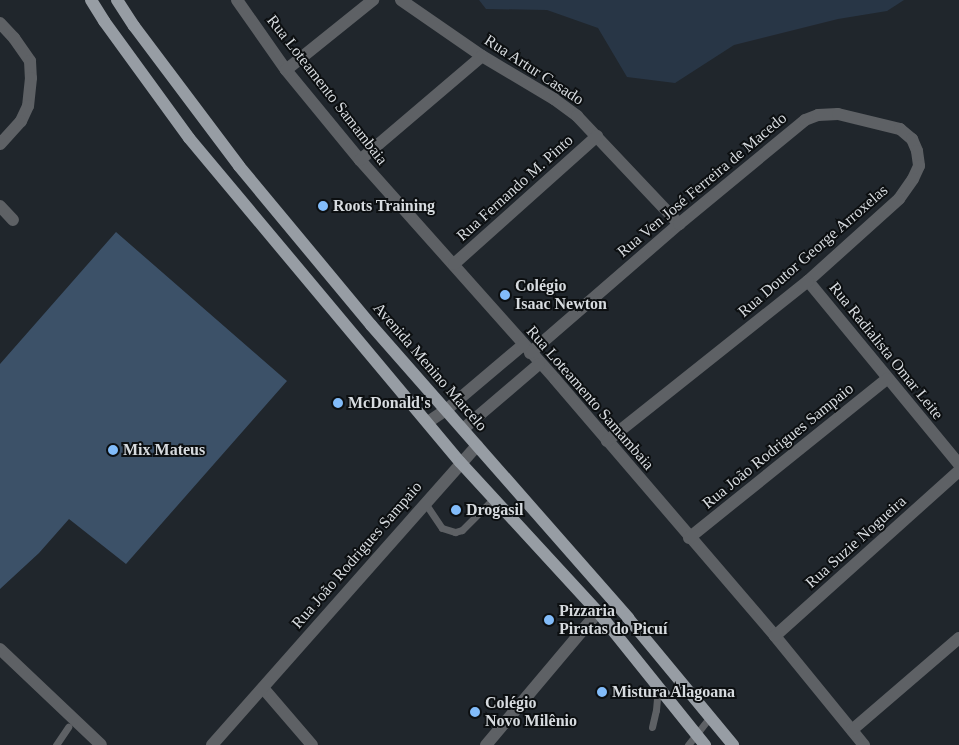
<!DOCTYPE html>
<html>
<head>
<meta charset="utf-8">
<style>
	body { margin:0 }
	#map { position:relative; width:959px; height:745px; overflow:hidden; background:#20262c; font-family:"Times New Roman",serif }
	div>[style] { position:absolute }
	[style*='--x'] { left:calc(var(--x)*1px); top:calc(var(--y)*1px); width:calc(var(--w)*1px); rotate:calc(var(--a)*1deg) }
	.green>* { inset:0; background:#283646 }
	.building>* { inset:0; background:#3c5168 }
	.service>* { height:7px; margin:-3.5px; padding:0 3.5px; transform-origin:3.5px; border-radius:3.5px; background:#5e6165 }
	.minor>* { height:12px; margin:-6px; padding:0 6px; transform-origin:6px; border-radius:6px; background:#5e6165 }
	.tertiary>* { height:12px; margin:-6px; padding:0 6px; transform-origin:6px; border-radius:6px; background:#5e6165 }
	.primary>* { height:12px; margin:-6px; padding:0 6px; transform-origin:6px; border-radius:6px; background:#979da4 }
	.dots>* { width:14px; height:14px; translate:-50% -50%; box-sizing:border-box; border:2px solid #0c0f11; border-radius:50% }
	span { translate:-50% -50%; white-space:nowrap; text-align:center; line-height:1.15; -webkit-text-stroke:4px #0c0f11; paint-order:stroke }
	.street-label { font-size:16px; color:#d7dbdf }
	.poi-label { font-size:16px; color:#d7dbdf; font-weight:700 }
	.left { translate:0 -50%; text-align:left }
</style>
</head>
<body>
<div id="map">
	<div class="green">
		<div style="clip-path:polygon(479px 0,904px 0,887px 11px,838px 19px,734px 45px,675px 83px,627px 77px,598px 28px,547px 10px,486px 9px)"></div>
	</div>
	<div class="building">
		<div style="clip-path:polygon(116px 232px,287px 381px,126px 564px,69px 519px,39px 553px,0 589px,0 364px)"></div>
	</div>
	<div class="service">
		<div style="--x:425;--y:503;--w:30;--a:56"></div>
		<div style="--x:442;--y:528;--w:14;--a:17"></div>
		<div style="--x:455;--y:532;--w:7;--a:-16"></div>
		<div style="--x:462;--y:530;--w:44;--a:-45"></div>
		<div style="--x:652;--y:727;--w:17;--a:-77"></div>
		<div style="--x:656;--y:710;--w:23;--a:-85"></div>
		<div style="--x:56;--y:745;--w:22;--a:-56"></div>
		<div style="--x:688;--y:745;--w:36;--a:-52"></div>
	</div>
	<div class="minor">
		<div style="--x:237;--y:0;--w:85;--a:55"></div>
		<div style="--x:286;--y:70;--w:117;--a:50.6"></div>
		<div style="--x:360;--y:160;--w:293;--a:48.3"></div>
		<div style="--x:555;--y:379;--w:338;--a:49.4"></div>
		<div style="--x:775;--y:636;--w:141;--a:50.8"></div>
		<div style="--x:401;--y:0;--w:98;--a:34.7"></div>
		<div style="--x:482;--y:56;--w:84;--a:30.8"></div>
		<div style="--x:554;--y:99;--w:29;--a:36"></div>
		<div style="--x:577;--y:116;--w:149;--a:46.6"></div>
		<div style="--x:0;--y:23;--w:21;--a:47"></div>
		<div style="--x:14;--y:38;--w:28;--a:55"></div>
		<div style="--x:30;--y:61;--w:17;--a:87"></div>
		<div style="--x:31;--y:78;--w:28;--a:96"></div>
		<div style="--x:28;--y:106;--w:17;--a:115"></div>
		<div style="--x:21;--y:121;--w:31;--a:132"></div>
		<div style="--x:286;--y:70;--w:112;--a:-38.8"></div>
		<div style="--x:360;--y:160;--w:160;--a:-40.4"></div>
		<div style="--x:0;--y:206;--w:19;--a:47"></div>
		<div style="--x:454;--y:264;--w:192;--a:-41.8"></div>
		<div style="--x:808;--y:281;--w:237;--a:50.5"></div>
		<div style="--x:530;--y:353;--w:197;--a:-40.9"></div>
		<div style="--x:679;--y:224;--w:163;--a:-39.5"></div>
		<div style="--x:805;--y:120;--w:14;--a:-21"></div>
		<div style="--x:818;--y:115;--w:20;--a:-3"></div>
		<div style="--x:838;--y:114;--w:64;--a:13.6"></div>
		<div style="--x:900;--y:129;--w:16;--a:40"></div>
		<div style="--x:912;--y:139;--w:13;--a:67"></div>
		<div style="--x:917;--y:151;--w:15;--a:82"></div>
		<div style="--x:919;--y:166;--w:14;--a:115"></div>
		<div style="--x:913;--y:179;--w:24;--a:125"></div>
		<div style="--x:899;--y:199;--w:122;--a:138"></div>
		<div style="--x:808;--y:281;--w:257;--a:141.5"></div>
		<div style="--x:428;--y:422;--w:22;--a:-34"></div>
		<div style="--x:446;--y:410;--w:101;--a:-40.2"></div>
		<div style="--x:463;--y:429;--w:100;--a:-40.5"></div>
		<div style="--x:689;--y:538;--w:254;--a:-38.8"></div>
		<div style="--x:775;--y:636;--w:247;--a:-41.9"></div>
		<div style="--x:263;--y:688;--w:75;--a:49.3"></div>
		<div style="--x:852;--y:730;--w:141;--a:-40.7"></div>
		<div style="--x:212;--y:745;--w:400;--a:-48.5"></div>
		<div style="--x:486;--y:745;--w:174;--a:-49.9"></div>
	</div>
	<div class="tertiary">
		<div style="--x:0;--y:649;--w:139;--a:43.5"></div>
	</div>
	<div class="primary">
		<div style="--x:91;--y:0;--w:25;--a:58"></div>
		<div style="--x:104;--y:21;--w:145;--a:54"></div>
		<div style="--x:189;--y:138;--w:422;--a:50.1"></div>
		<div style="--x:460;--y:462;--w:204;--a:47.4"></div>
		<div style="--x:598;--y:612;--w:171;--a:51.2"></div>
		<div style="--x:117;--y:0;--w:31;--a:57"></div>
		<div style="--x:134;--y:26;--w:175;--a:53.1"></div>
		<div style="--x:239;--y:166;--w:207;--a:50.3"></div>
		<div style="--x:371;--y:325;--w:390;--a:48.7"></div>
		<div style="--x:628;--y:618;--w:165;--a:50.4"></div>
	</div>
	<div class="dots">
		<div style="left:323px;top:206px;background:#82bcfa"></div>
		<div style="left:505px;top:295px;background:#82bcfa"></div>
		<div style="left:338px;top:403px;background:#82bcfa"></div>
		<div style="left:113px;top:450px;background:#82bcfa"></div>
		<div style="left:456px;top:510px;background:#82bcfa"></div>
		<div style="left:549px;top:620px;background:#82bcfa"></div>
		<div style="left:602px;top:692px;background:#82bcfa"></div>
		<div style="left:475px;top:712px;background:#82bcfa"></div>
	</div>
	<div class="street-label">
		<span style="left:534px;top:70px;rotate:33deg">Rua Artur Casado</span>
		<span style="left:327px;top:90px;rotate:52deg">Rua Loteamento Samambaia</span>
		<span style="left:702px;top:185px;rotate:-40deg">Rua Ven José Ferreira de Macedo</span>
		<span style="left:515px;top:188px;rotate:-42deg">Rua Fernando M. Pinto</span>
		<span style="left:813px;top:251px;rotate:-41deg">Rua Doutor George Arroxelas</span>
		<span style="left:886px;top:351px;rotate:51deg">Rua Radialista Omar Leite</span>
		<span style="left:430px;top:367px;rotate:49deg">Avenida Menino Marcelo</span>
		<span style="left:590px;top:398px;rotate:49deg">Rua Loteamento Samambaia</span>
		<span style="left:778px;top:446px;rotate:-39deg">Rua João Rodrigues Sampaio</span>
		<span style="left:856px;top:542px;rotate:-42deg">Rua Suzie Nogueira</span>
		<span style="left:357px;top:555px;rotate:-49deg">Rua João Rodrigues Sampaio</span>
	</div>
	<div class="poi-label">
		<span class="left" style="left:333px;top:206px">Roots Training</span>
		<span class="left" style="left:515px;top:295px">Colégio<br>Isaac Newton</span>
		<span class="left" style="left:348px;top:403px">McDonald's</span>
		<span class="left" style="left:123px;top:450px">Mix Mateus</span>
		<span class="left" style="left:466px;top:510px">Drogasil</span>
		<span class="left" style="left:559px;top:620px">Pizzaria<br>Piratas do Picuí</span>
		<span class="left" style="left:612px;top:692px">Mistura Alagoana</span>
		<span class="left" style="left:485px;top:712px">Colégio<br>Novo Milênio</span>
	</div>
</div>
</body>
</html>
